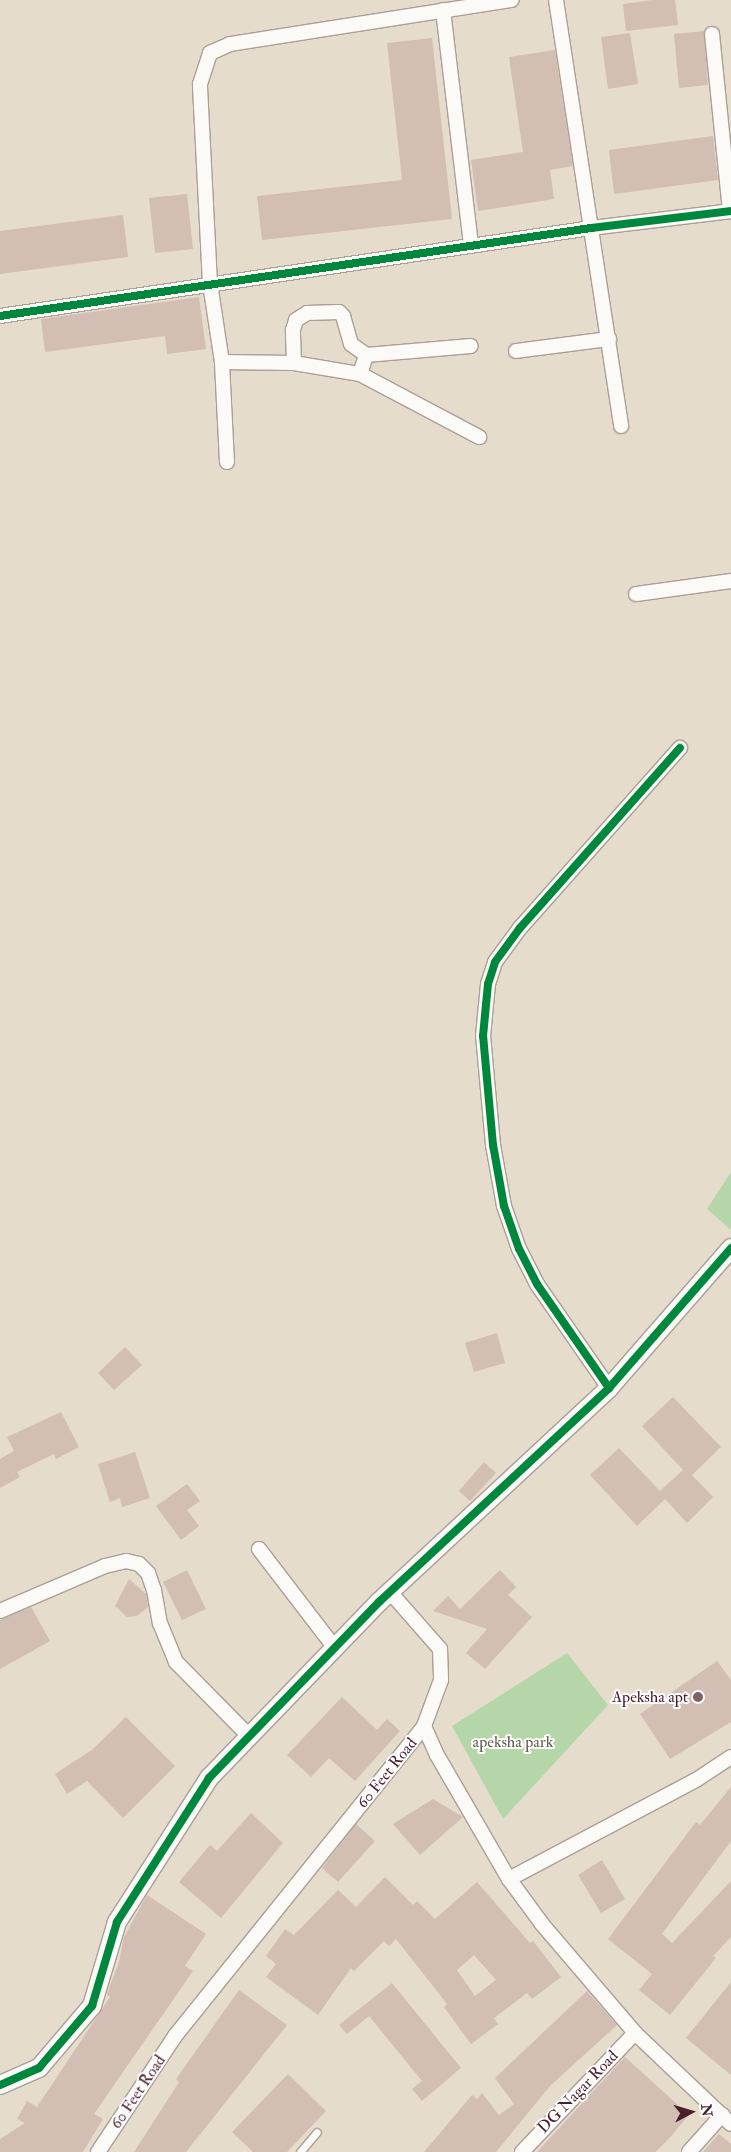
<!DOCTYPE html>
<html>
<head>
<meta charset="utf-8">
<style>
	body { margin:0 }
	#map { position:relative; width:731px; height:2152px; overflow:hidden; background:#e6dccc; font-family:"IM FELL Double Pica",serif }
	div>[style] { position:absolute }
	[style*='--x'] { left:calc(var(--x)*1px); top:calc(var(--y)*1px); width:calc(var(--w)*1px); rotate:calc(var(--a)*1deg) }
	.green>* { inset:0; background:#b4d6a9 }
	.building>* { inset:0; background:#d2beb2 }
	.roads { filter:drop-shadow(1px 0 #aa9f97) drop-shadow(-1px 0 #aa9f97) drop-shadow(0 1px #aa9f97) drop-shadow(0 -1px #aa9f97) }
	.service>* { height:7px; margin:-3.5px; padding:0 3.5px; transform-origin:3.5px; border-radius:3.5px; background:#fbfaf7 }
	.minor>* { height:14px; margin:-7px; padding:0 7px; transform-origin:7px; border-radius:7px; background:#fbfaf7 }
	.tertiary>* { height:18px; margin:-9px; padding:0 9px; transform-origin:9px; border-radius:9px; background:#fbfaf7 }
	.cycleway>* { height:8px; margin:-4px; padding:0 4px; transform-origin:4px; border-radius:4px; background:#00873e }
	.dots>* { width:14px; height:14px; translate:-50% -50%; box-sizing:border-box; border:2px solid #fff; border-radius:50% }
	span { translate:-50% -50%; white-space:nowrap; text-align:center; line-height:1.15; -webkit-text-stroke:4px #fff; paint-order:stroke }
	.poi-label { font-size:16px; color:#4a1f2b }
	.right { translate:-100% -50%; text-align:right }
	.park-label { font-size:16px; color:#615e4d }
	.street-label { font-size:16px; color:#4a1f2b }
	.north { position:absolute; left:666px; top:2087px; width:50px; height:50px; -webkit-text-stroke:4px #fff; paint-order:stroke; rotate:84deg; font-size:14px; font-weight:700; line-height:20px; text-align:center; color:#4a1f2b }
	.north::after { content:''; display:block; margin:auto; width:18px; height:22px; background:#4a1f2b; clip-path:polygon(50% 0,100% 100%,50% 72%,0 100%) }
</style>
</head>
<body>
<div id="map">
	<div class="green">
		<div style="clip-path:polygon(731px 1172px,731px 1230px,707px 1209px)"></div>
		<div style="clip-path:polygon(567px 1653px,608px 1705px,503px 1819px,452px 1726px)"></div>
	</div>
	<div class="building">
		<div style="clip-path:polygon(652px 0,675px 0,678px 25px,626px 31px,623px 4px)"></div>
		<div style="clip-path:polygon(704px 31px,708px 85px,679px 88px,674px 34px)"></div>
		<div style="clip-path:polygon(630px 33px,638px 84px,608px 89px,601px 37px)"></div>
		<div style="clip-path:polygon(432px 38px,452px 219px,262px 240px,257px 196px,402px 180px,387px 43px)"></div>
		<div style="clip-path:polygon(555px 50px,573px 166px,550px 170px,554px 199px,478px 211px,471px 160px,523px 152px,509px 57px)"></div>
		<div style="clip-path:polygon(713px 136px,718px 180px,614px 194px,609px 150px)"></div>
		<div style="clip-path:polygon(187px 194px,193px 249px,155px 253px,149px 198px)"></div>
		<div style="clip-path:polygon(123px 215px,128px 257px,0 274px,0 231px)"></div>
		<div style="clip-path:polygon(199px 297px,206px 349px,167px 354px,165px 336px,45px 352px,41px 319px)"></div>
		<div style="clip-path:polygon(497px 1333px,505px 1363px,474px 1372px,465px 1343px)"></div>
		<div style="clip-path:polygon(125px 1347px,142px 1365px,114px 1390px,98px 1373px)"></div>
		<div style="clip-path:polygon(673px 1397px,721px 1447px,692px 1475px,713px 1497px,687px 1523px,665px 1499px,637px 1526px,590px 1475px,619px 1448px,660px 1491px,683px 1470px,642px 1426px)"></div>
		<div style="clip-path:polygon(61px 1412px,79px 1447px,56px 1459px,54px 1454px,17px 1472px,20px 1477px,0 1488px,0 1459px,14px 1451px,7px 1437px)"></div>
		<div style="clip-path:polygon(135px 1452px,150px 1498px,122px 1507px,120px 1498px,110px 1502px,98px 1464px)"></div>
		<div style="clip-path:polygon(484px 1462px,496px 1473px,470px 1501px,459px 1491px)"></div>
		<div style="clip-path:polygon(187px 1484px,200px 1501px,187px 1510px,199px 1526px,181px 1540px,156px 1506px)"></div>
		<div style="clip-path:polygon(187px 1570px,206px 1609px,182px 1620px,163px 1582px)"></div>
		<div style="clip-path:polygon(500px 1570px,516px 1587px,508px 1595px,532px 1617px,485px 1669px,466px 1653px,487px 1629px,433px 1611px,448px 1596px,460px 1609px)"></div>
		<div style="clip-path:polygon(129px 1579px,146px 1594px,148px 1607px,137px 1616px,127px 1617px,115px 1606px)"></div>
		<div style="clip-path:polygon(31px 1607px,50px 1641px,0 1669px,0 1620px)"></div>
		<div style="clip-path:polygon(717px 1661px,731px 1680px,731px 1722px,670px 1759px,640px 1714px)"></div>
		<div style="clip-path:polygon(342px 1697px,377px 1730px,387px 1719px,400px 1731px,355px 1781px,329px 1758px,311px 1777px,287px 1755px)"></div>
		<div style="clip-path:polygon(126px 1717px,175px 1766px,123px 1818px,87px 1781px,67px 1794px,55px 1774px,93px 1749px)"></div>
		<div style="clip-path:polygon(731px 1787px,731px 1841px,662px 1934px,672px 1943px,731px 1881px,731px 1937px,713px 1956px,716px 1958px,670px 2015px,639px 1990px,652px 1974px,608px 1939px,696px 1822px,700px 1825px)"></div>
		<div style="clip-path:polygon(433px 1799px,463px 1817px,420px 1855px,393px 1824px)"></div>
		<div style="clip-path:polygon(251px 1813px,283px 1843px,221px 1918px,179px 1882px,210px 1845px,217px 1851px)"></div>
		<div style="clip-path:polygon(356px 1824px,375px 1841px,338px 1882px,322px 1868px)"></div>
		<div style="clip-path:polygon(602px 1860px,625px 1899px,601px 1913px,578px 1875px)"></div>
		<div style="clip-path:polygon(evenodd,385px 1877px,413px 1905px,417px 1901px,435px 1919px,477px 1882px,530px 1943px,533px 1941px,561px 1977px,532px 1999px,527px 1993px,494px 2018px,498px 2024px,471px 2044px,444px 2007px,447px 2004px,396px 1939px,389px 1946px,384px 1941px,354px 1971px,351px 1968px,318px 2015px,266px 1977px,276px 1964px,266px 1956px,285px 1929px,294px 1935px,338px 1890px,356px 1907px,385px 1877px,474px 1955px,496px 1980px,475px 1996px,457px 1970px,474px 1955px)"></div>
		<div style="clip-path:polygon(147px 1895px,206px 1934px,185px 1966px,193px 1971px,94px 2114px,103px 2119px,83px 2152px,0 2152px,0 2139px,25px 2123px,17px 2119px,27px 2101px,37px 2107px,110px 1997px,107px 1994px,119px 1962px,124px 1937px)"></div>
		<div style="clip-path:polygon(731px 1982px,731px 2075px,686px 2038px)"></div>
		<div style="clip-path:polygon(392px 1983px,461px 2068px,422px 2101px,412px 2089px,422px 2081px,369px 2016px,347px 2034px,339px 2025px)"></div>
		<div style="clip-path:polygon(239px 1990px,287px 2025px,186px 2152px,134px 2152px,179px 2082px,176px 2079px)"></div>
		<div style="clip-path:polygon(587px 1991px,617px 2025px,550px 2086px,496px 2152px,424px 2152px,472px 2095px,477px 2099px,482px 2093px,499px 2115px,514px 2104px,495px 2078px)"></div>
		<div style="clip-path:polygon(625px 2057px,689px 2115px,666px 2142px,655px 2152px,537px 2152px)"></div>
		<div style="clip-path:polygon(288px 2074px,326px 2111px,287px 2152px,253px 2152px,232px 2132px)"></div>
		<div style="clip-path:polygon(719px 2134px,731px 2144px,731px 2152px,703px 2152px)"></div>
	</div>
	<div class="roads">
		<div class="service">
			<div style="--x:300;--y:2152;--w:26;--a:-50"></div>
		</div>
		<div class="minor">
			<div style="--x:556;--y:0;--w:431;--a:81.3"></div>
			<div style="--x:443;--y:10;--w:237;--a:83.2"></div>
			<div style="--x:712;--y:34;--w:178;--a:84.2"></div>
			<div style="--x:0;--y:316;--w:598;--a:-8.47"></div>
			<div style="--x:591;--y:228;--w:141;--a:-6.9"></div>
			<div style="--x:516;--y:351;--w:94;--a:-7.4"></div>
			<div style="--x:222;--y:362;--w:72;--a:0.8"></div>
			<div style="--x:294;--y:363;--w:67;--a:9.5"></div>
			<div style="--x:360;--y:374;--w:135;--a:27.9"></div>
			<div style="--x:294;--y:363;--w:33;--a:-92"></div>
			<div style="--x:293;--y:330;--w:10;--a:-73"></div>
			<div style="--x:296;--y:320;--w:13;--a:-32"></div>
			<div style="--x:307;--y:313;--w:32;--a:-2"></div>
			<div style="--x:339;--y:312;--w:6;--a:45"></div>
			<div style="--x:343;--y:316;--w:29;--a:74"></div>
			<div style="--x:351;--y:344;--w:19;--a:36"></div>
			<div style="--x:360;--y:374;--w:20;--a:-72"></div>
			<div style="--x:366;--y:355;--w:105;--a:-4.9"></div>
			<div style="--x:227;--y:462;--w:100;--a:-92.9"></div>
			<div style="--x:222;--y:362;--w:79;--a:-98.7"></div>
			<div style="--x:210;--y:284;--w:200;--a:-92.9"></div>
			<div style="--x:200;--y:84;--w:33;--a:-72"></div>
			<div style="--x:210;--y:53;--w:22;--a:-24"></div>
			<div style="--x:230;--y:44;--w:285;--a:-8.9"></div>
			<div style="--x:636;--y:594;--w:96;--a:-7.8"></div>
			<div style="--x:609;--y:1388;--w:126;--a:-124.7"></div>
			<div style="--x:537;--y:1284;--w:39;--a:-117"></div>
			<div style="--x:519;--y:1249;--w:46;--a:-109.2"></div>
			<div style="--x:504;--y:1206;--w:62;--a:-100.2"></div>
			<div style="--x:493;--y:1145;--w:109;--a:-95.2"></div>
			<div style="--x:483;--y:1036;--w:52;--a:-84.5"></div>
			<div style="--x:488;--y:984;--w:23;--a:-72"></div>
			<div style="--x:495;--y:962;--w:42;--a:-53.7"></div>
			<div style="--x:520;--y:928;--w:241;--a:-48.4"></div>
			<div style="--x:259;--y:1549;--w:125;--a:52.5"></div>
			<div style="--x:390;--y:1592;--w:76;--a:48.7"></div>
			<div style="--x:440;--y:1649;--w:31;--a:88"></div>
			<div style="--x:441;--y:1680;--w:49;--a:110.3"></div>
			<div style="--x:0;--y:1611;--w:114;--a:-23.2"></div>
			<div style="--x:105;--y:1566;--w:22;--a:-13"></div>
			<div style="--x:126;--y:1561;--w:13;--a:13"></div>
			<div style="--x:139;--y:1564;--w:13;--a:45"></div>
			<div style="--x:148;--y:1573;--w:18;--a:71"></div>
			<div style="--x:154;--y:1590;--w:34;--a:80"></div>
			<div style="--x:160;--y:1623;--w:42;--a:67.7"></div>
			<div style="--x:176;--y:1662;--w:105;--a:45.4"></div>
			<div style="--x:509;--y:1879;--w:212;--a:-27.9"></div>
			<div style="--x:696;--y:1780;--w:42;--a:-33.3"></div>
			<div style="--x:98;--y:2152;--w:139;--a:-56.4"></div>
			<div style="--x:175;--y:2036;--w:398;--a:-51.2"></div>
			<div style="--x:424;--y:1726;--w:32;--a:66"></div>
			<div style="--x:437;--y:1755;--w:143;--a:59.9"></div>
			<div style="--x:509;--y:1879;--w:56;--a:53.7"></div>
			<div style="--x:542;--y:1924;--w:143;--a:49.5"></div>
			<div style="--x:635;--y:2033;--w:132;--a:43.5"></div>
			<div style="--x:522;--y:2152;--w:164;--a:-46.5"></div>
			<div style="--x:689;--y:2152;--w:50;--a:-48.3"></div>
		</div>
		<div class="tertiary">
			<div style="--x:0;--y:2085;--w:43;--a:-23.6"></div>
			<div style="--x:39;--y:2068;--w:82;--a:-49.5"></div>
			<div style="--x:92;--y:2006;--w:88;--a:-73.4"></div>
			<div style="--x:117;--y:1922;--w:171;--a:-57.4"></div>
			<div style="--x:209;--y:1778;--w:245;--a:-46"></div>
			<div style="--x:379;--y:1602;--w:314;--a:-42.9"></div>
			<div style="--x:609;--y:1388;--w:186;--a:-48.9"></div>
		</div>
	</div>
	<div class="cycleway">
		<div style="--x:0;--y:316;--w:598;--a:-8.47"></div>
		<div style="--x:591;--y:228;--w:141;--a:-6.9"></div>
		<div style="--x:609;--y:1388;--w:126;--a:-124.7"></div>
		<div style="--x:537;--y:1284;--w:39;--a:-117"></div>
		<div style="--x:519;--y:1249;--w:46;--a:-109.2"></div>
		<div style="--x:504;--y:1206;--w:62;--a:-100.2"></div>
		<div style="--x:493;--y:1145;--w:109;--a:-95.2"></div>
		<div style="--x:483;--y:1036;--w:52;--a:-84.5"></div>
		<div style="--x:488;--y:984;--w:23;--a:-72"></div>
		<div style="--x:495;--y:962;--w:42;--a:-53.7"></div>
		<div style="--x:520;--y:928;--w:241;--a:-48.4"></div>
		<div style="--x:0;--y:2085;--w:43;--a:-23.6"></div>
		<div style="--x:39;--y:2068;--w:82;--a:-49.5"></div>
		<div style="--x:92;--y:2006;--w:88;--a:-73.4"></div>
		<div style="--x:117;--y:1922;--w:171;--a:-57.4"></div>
		<div style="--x:209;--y:1778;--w:245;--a:-46"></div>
		<div style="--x:379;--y:1602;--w:314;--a:-42.9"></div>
		<div style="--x:609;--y:1388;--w:186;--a:-48.9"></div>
	</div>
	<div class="dots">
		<div style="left:698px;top:1697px;background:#816163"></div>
	</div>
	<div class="poi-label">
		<span class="right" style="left:688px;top:1697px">Apeksha apt</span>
	</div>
	<div class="park-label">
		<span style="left:513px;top:1742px">apeksha park</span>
	</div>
	<div class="street-label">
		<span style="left:387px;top:1773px;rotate:-51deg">60 Feet Road</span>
		<span style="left:138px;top:2092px;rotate:-56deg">60 Feet Road</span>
		<span style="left:578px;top:2092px;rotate:-46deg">DG Nagar Road</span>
	</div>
	<div class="north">N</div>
</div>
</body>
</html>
